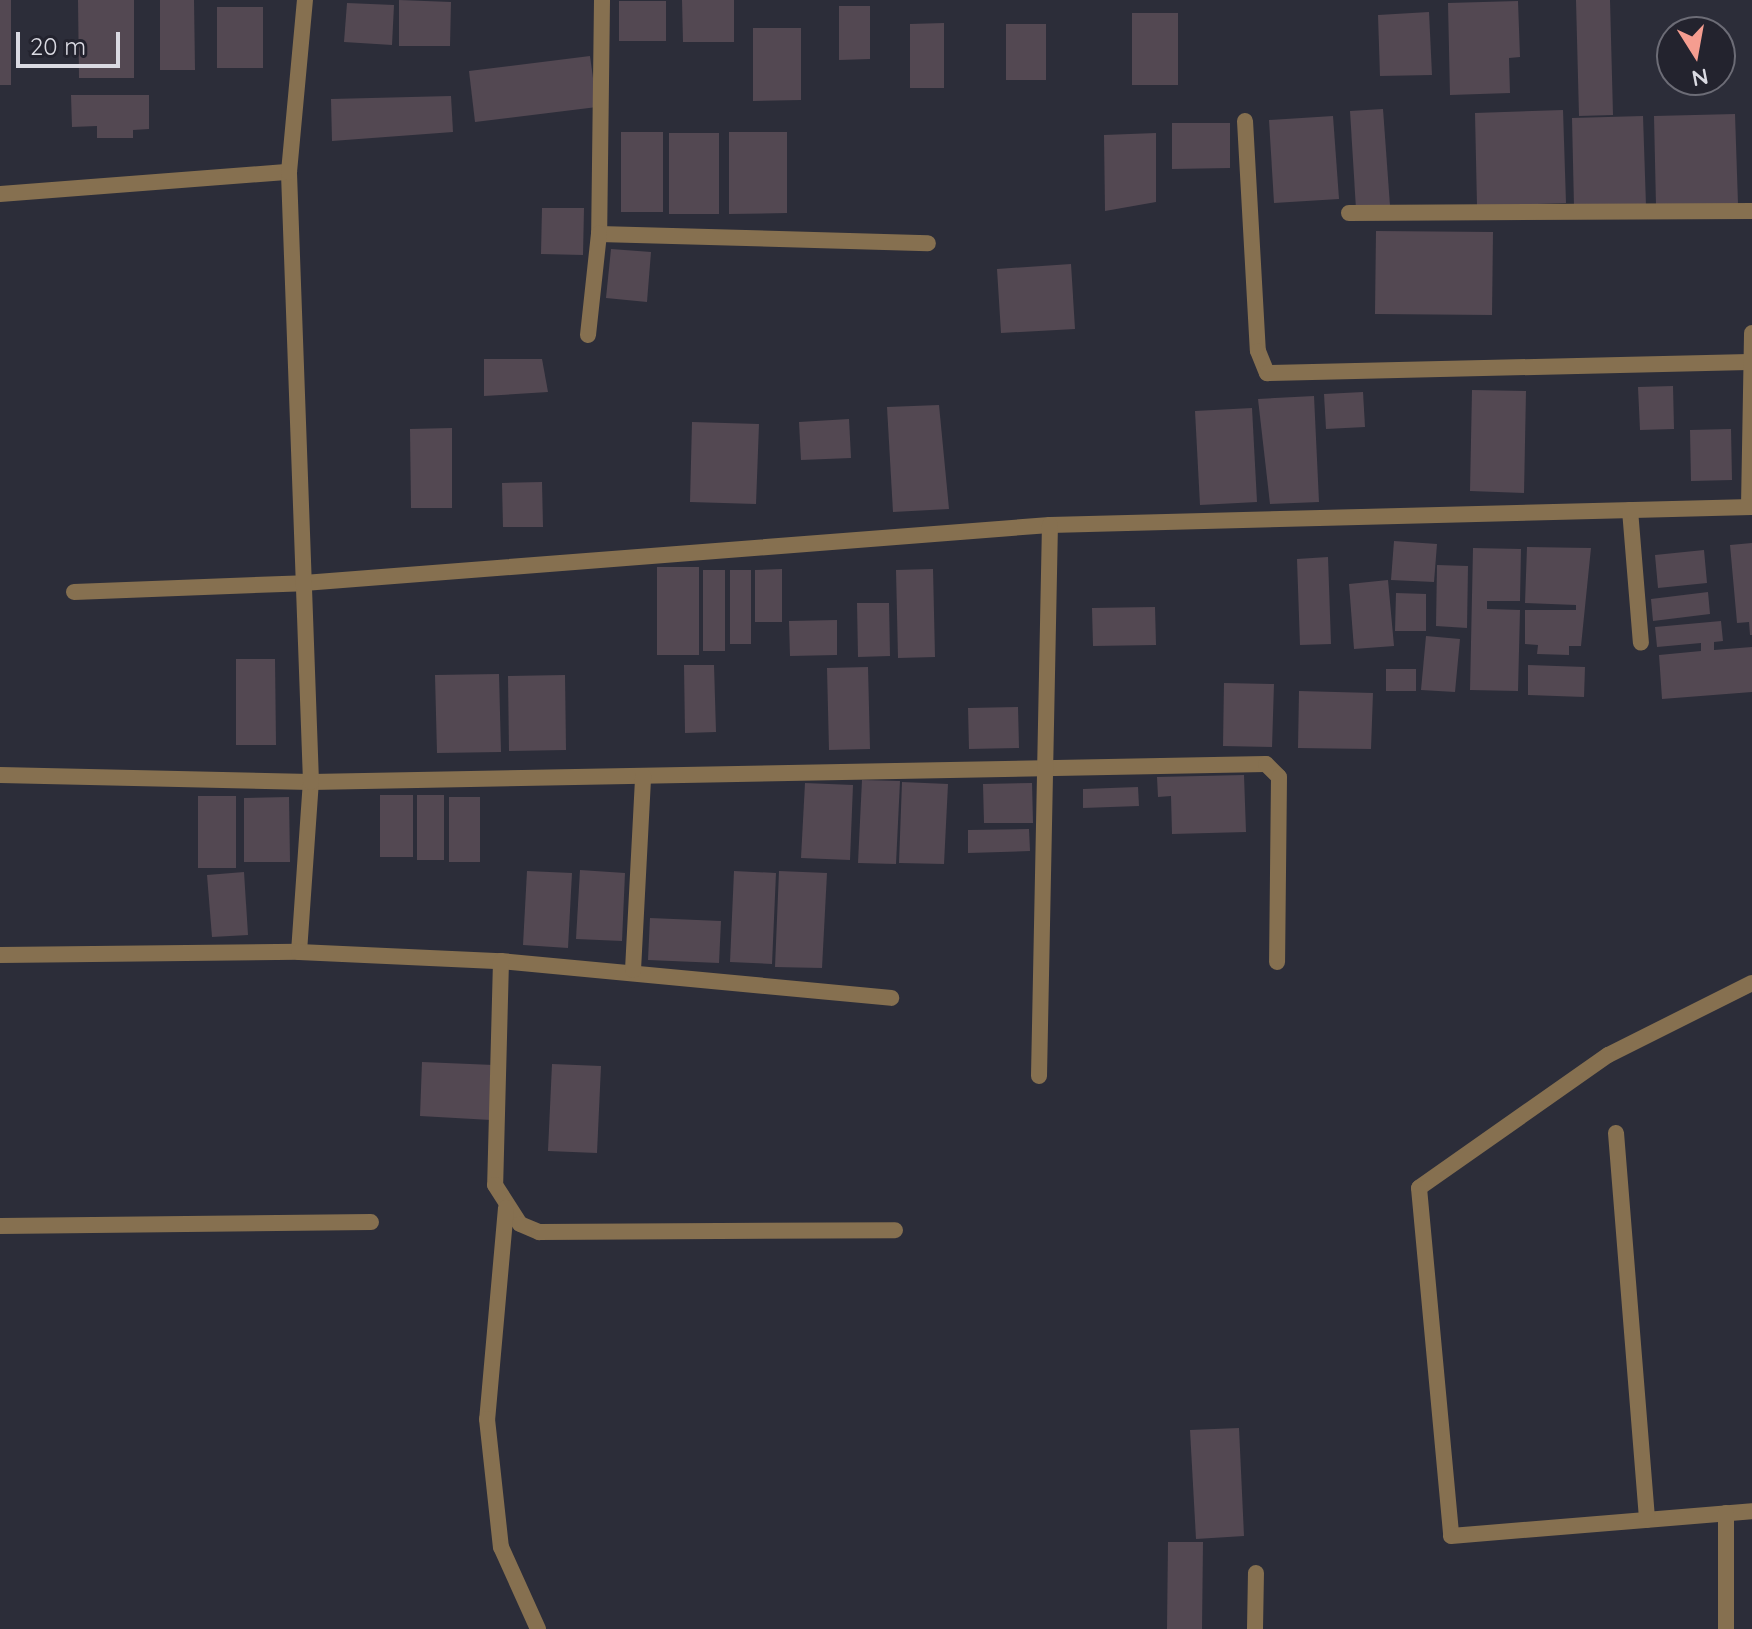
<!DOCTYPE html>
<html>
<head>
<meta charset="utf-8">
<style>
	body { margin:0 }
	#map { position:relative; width:1752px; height:1629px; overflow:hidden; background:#2c2d39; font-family:Quicksand,sans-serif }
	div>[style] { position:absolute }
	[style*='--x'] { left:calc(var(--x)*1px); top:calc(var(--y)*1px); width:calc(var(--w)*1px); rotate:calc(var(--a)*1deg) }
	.building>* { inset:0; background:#534852 }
	.minor>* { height:16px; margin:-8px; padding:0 8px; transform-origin:8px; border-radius:8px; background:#867050 }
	span { translate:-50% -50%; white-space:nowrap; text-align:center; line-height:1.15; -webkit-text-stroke:6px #23232e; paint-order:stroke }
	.north { position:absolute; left:1656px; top:16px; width:80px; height:80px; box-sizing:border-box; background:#23232e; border:2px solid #6c6c76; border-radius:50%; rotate:169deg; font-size:22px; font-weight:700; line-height:32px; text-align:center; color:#dadae2 }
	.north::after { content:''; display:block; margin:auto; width:28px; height:36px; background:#f59d90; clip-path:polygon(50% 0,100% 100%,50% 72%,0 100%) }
	.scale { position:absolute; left:16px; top:32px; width:104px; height:36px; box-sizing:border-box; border:4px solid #dadae2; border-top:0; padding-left:10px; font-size:24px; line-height:28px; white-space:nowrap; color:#dadae2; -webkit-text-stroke:6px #23232e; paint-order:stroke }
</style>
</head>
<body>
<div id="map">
	<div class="building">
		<div style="clip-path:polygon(0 0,11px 0,11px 85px,0 85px)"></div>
		<div style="clip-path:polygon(78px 0,134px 0,134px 78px,79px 78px)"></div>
		<div style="clip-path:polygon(160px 0,194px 0,195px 70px,160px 70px)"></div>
		<div style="clip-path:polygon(399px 0,451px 2px,450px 46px,399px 46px)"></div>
		<div style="clip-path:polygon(682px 0,734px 0,734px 42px,683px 42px)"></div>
		<div style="clip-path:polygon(1576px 0,1610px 0,1613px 115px,1579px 116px)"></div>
		<div style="clip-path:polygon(619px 1px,666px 1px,666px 41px,619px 41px)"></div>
		<div style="clip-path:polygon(1518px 1px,1520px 57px,1509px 58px,1510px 93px,1450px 95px,1448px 3px)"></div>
		<div style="clip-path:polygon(347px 3px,394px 5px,392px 45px,344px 42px)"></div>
		<div style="clip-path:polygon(839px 6px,870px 6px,870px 59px,839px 60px)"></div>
		<div style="clip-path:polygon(217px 7px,263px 7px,263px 68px,217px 68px)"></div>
		<div style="clip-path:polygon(1429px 12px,1432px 75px,1380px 76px,1378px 15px)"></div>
		<div style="clip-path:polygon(1132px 13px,1178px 13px,1178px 85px,1132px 85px)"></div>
		<div style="clip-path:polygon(944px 23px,944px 88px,910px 88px,910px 24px)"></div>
		<div style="clip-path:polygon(1006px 24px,1046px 24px,1046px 80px,1006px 80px)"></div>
		<div style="clip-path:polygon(753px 28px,801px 28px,801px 100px,753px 101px)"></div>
		<div style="clip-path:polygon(590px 56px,597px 107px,475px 122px,469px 71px)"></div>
		<div style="clip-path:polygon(71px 95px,149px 95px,149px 129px,133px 130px,133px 138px,97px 138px,97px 126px,72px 127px)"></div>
		<div style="clip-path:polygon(451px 96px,453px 132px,332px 141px,331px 99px)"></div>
		<div style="clip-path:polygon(1383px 109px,1390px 206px,1356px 209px,1350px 111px)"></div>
		<div style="clip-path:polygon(1563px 110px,1566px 203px,1477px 206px,1475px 113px)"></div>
		<div style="clip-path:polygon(1735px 114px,1738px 204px,1656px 206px,1654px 116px)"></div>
		<div style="clip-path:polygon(1333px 116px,1339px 199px,1274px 203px,1269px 120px)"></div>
		<div style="clip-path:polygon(1643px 116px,1646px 206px,1574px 207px,1572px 118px)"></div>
		<div style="clip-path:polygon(1172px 123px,1230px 123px,1230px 168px,1172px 169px)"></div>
		<div style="clip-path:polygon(621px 132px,663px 132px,663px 212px,621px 212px)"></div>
		<div style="clip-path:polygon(729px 132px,787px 132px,787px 213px,729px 214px)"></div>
		<div style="clip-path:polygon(669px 133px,719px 133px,719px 214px,669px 214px)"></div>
		<div style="clip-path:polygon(1156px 133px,1156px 202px,1105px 211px,1104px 135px)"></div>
		<div style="clip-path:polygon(542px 208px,584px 208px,583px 255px,541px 254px)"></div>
		<div style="clip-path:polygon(1376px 231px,1493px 232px,1492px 315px,1375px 314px)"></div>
		<div style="clip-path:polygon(611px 249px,651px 252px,647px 302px,606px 298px)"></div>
		<div style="clip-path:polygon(1071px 264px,1075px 329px,1001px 333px,997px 269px)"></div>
		<div style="clip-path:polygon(484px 359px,542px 359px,548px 392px,484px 396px)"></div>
		<div style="clip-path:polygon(1673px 386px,1674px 429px,1640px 430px,1638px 387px)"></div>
		<div style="clip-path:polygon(1472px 390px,1526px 391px,1524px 493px,1470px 491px)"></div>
		<div style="clip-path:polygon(1363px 392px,1365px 427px,1326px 429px,1324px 394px)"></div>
		<div style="clip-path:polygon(1314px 396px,1319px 502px,1270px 504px,1258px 399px)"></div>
		<div style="clip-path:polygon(939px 405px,949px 509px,893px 512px,887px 407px)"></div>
		<div style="clip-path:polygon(1252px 408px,1257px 502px,1200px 505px,1195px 411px)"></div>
		<div style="clip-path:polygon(849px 419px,851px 458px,801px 460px,799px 422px)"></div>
		<div style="clip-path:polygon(692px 422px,759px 424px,756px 504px,690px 502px)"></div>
		<div style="clip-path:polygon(452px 428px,452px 508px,411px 508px,410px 429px)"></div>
		<div style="clip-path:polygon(1731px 429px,1732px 480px,1691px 481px,1690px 430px)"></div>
		<div style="clip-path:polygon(542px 482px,543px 527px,503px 527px,502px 483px)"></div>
		<div style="clip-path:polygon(1394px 541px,1437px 544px,1434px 582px,1391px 580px)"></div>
		<div style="clip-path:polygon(1752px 543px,1752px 635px,1750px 635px,1749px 622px,1737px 623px,1730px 545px)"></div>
		<div style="clip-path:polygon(1527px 547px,1591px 548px,1581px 646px,1569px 646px,1569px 655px,1537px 654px,1538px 645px,1525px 644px,1525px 610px,1576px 610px,1576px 605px,1525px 603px)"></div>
		<div style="clip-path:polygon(1473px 548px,1521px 549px,1520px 601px,1487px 601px,1487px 609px,1520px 610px,1518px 691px,1470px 690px)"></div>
		<div style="clip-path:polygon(1704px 550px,1707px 583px,1658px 588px,1655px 555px)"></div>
		<div style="clip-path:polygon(1328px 557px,1331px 644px,1300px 645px,1297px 559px)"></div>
		<div style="clip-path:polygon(1437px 565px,1468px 566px,1467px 628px,1436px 626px)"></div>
		<div style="clip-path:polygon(657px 567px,699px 567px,699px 655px,657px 655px)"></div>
		<div style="clip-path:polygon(782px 569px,782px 622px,755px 622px,755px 570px)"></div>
		<div style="clip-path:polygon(933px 569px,935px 657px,898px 658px,896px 570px)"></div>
		<div style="clip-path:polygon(703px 570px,725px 570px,725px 651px,703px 651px)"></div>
		<div style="clip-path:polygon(730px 570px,751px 570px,751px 644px,730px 644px)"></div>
		<div style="clip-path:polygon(1388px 580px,1394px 646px,1354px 649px,1349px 584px)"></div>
		<div style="clip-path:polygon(1708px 592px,1710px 614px,1653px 621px,1651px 599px)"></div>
		<div style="clip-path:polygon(1396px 593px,1426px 594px,1426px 631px,1395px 631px)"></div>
		<div style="clip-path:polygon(857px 603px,889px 603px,890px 656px,858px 657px)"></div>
		<div style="clip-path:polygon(1155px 607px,1156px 645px,1093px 646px,1092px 608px)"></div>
		<div style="clip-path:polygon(837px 620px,837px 655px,790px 656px,789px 621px)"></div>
		<div style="clip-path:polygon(1721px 621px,1723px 641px,1714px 642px,1714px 650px,1752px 647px,1752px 692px,1662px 699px,1659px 655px,1701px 651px,1701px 643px,1657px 647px,1655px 627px)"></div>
		<div style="clip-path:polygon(1426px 636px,1460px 639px,1455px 692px,1421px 690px)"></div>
		<div style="clip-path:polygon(236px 659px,275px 659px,276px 745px,236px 745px)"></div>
		<div style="clip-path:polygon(684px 665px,714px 665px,716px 732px,685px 733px)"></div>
		<div style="clip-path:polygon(1528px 665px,1585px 667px,1584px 697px,1528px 695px)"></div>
		<div style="clip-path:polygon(868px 667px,870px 749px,829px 750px,827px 668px)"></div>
		<div style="clip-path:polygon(1386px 669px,1416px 669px,1416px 691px,1386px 691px)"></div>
		<div style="clip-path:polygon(499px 674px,501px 752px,437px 753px,435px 675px)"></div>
		<div style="clip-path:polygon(565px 675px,566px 750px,509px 751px,508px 676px)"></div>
		<div style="clip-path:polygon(1224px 683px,1274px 684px,1272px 747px,1223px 746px)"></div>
		<div style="clip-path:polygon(1299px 691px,1373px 693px,1371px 749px,1298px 748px)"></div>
		<div style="clip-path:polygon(1018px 707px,1019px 748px,969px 749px,968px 708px)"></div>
		<div style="clip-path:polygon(1244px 775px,1246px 832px,1172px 834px,1171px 796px,1158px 797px,1157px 777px)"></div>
		<div style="clip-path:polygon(862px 780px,900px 781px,896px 864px,858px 863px)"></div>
		<div style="clip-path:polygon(902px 782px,948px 784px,944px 864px,899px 863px)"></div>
		<div style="clip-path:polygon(805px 783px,853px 785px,850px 860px,801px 858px)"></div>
		<div style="clip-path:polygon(1032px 783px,1033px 823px,984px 823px,983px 784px)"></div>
		<div style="clip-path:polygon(1138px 787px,1139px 806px,1083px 808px,1083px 789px)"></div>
		<div style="clip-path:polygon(380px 795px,413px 795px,413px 857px,380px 857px)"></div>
		<div style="clip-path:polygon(417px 795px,444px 795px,444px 860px,417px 860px)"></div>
		<div style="clip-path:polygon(198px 796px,236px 796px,236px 868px,198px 868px)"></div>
		<div style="clip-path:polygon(289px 797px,290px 862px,244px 862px,244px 798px)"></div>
		<div style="clip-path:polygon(449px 797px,480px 797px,480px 862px,449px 862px)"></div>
		<div style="clip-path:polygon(1029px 829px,1030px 851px,968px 853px,968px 830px)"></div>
		<div style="clip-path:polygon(580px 870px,625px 873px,622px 941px,576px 939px)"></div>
		<div style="clip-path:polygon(527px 871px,572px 873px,568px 948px,523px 945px)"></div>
		<div style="clip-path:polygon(734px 871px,776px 873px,772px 964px,730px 962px)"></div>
		<div style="clip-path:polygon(779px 871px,827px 873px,822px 968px,775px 967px)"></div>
		<div style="clip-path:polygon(244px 872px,248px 935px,212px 937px,207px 875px)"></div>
		<div style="clip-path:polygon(650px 918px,721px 921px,719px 963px,648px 960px)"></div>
		<div style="clip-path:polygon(422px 1062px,494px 1065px,491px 1120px,420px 1116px)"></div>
		<div style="clip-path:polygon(552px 1064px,601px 1066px,597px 1153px,548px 1151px)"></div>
		<div style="clip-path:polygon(1239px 1428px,1244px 1536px,1196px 1539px,1190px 1430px)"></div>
		<div style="clip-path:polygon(1168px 1542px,1203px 1542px,1202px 1629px,1167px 1629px)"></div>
	</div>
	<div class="minor">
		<div style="--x:602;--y:0;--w:234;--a:90.7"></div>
		<div style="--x:599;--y:234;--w:329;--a:1.6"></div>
		<div style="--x:1245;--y:121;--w:230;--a:86.8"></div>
		<div style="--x:1258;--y:351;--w:24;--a:68"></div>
		<div style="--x:1267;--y:373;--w:482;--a:-1.3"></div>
		<div style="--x:0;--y:194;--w:290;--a:-4.4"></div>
		<div style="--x:1349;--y:213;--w:403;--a:-0.3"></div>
		<div style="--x:588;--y:335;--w:102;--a:-83.8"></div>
		<div style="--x:1749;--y:507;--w:174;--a:-89"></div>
		<div style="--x:1630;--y:510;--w:133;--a:85.3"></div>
		<div style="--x:74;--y:592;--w:230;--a:-2.2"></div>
		<div style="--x:304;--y:583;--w:748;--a:-4.45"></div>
		<div style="--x:1050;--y:525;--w:702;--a:-1.47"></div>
		<div style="--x:0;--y:775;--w:311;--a:1.3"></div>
		<div style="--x:311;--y:782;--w:955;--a:-1.08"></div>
		<div style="--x:1266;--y:764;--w:18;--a:45"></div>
		<div style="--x:1279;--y:777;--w:185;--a:90.6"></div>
		<div style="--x:299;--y:952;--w:170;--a:-86"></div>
		<div style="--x:311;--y:782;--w:610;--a:-92.07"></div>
		<div style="--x:289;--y:172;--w:173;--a:-84.7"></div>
		<div style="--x:0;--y:955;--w:299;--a:-0.6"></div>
		<div style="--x:299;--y:952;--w:202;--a:2.6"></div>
		<div style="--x:501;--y:961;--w:392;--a:5.4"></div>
		<div style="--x:501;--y:961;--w:224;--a:91.5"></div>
		<div style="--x:495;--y:1185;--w:46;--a:57.3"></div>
		<div style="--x:520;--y:1224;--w:21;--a:23"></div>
		<div style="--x:539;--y:1232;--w:356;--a:-0.3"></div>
		<div style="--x:633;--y:970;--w:194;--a:-87"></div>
		<div style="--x:1752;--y:983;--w:161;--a:153.4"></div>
		<div style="--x:1608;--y:1055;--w:231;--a:144.9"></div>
		<div style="--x:1419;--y:1188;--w:349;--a:84.7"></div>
		<div style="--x:1451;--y:1536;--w:302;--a:-4.7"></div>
		<div style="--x:1039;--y:1076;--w:551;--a:-88.86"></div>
		<div style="--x:1616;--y:1133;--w:388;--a:85.4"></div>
		<div style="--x:506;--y:1208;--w:212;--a:95.1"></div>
		<div style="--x:487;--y:1419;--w:129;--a:83.8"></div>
		<div style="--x:501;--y:1547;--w:90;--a:65.7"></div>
		<div style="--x:0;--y:1226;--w:371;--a:-0.6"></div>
		<div style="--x:1726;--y:1513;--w:116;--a:90"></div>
		<div style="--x:1255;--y:1629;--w:56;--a:-89"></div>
	</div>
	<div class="north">N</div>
	<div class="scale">20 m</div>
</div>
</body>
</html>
